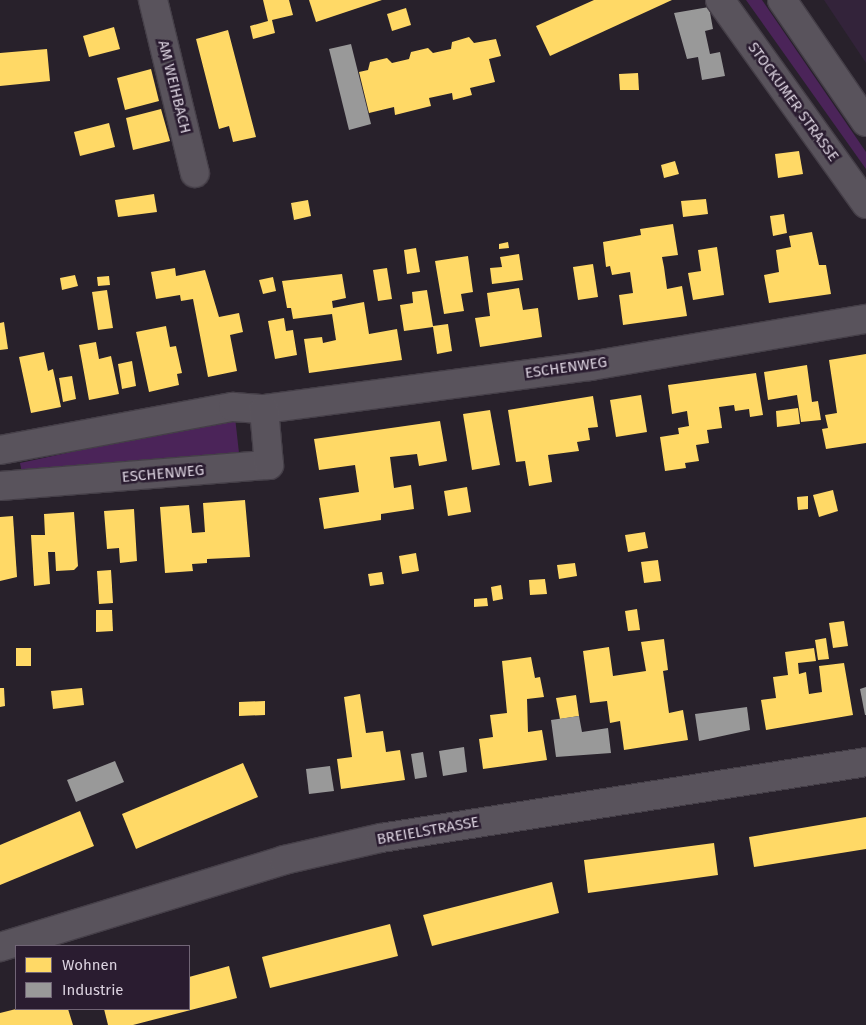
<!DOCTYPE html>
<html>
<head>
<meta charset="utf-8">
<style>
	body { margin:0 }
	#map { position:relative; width:866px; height:1025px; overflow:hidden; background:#28212b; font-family:"Fira Sans",sans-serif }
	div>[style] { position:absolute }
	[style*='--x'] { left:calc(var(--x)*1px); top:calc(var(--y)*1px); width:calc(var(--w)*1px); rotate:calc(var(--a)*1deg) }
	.built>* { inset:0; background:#33233a }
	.green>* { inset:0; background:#4b2459 }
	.homes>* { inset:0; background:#ffd966 }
	.industry>* { inset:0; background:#999 }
	.roads { filter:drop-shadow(1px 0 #453f48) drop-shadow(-1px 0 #453f48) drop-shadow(0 1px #453f48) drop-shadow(0 -1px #453f48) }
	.minor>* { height:28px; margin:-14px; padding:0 14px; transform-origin:14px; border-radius:14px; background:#59535c }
	.secondary>* { height:28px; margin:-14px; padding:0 14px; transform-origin:14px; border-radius:14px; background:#59535c }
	span { translate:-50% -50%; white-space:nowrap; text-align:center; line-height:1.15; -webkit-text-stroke:5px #2a1c30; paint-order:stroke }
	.street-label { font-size:15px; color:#dbd2df }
	.legend { position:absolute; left:15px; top:945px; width:175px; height:65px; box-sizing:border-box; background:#2a1c30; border:1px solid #716576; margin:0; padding:6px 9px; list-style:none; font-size:15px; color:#dbd2df }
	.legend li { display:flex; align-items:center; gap:10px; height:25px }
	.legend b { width:25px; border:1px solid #716576 }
</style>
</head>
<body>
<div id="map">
	<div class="built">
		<div style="clip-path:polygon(824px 0,866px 0,866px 63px)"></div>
	</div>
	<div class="green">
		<div style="clip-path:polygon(746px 0,762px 0,866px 152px,866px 169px)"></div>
		<div style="clip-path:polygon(235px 417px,240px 462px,23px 478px,20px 463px)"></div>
	</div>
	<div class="homes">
		<div style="clip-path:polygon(263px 0,289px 0,293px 15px,272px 20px,275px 33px,253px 39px,250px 26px,268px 21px)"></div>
		<div style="clip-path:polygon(309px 0,382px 0,316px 22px)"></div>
		<div style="clip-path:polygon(594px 0,672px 0,550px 56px,536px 26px)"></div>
		<div style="clip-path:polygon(406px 8px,411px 25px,392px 31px,387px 14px)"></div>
		<div style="clip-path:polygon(114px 27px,120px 49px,89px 57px,83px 36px)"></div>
		<div style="clip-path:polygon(228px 30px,256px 137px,233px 142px,229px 126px,219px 129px,196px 39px)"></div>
		<div style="clip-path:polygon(469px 37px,474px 43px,496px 39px,501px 56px,489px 59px,495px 82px,470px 88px,472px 95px,453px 100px,452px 93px,429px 98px,431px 106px,395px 115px,394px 107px,369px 113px,359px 72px,368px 70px,370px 62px,387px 58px,392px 63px,409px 59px,411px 52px,428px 48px,433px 53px,451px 49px,452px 42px)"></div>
		<div style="clip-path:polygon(47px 49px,50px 81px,0 86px,0 53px)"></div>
		<div style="clip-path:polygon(151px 69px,159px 101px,125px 110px,117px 78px)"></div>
		<div style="clip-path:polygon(638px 73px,639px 90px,620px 90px,619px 74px)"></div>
		<div style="clip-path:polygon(161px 109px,170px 141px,133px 150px,126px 118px)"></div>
		<div style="clip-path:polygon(109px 123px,115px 147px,80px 156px,74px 132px)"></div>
		<div style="clip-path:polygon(799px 151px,803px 174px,778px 178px,775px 154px)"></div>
		<div style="clip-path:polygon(675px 161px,679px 174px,664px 178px,661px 165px)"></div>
		<div style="clip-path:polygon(154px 194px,157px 212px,118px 217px,115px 200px)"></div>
		<div style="clip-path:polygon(706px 199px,708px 214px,683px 217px,681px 201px)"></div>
		<div style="clip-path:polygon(308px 200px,311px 216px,294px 220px,291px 203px)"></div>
		<div style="clip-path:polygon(784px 214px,787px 233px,773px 236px,770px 216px)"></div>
		<div style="clip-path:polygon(673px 224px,678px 255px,662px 257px,664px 267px,667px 289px,682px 286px,687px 316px,623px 325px,619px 295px,633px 293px,630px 272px,612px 275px,610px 266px,606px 267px,603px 242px,641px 235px,640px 229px)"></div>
		<div style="clip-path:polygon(812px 232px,819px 265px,826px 265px,831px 294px,769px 303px,764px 275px,779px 272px,776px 250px,791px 247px,789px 236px)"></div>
		<div style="clip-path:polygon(508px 242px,509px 248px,499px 249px,499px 244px)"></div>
		<div style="clip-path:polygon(717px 247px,724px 295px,693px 300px,688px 273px,701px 271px,698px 250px)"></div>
		<div style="clip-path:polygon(416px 248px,420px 272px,407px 274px,404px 250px)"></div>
		<div style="clip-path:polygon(519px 254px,523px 280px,492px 284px,490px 268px,502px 267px,500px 257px)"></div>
		<div style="clip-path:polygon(468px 256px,473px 292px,461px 294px,464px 311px,444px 314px,435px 261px)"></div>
		<div style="clip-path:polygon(593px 264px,598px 297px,578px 300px,573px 267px)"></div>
		<div style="clip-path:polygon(175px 268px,176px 276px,205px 270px,219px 317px,239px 313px,243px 332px,230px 335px,237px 371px,208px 377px,193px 299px,181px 301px,180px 295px,156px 299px,151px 272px)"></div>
		<div style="clip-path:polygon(387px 268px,392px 299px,378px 301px,373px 270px)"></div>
		<div style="clip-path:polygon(342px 274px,346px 298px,332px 301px,333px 308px,364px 302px,369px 334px,397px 329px,402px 360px,309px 373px,304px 339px,322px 337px,323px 343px,336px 340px,332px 314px,293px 319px,291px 308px,287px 308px,282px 281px)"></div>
		<div style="clip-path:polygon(75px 275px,78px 286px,62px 290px,60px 278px)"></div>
		<div style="clip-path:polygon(109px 276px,110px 285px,98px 286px,97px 277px)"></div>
		<div style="clip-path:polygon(273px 277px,276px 291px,263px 294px,259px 280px)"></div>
		<div style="clip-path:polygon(519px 288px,523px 310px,538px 308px,542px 337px,480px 347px,475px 318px,490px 316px,487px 293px)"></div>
		<div style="clip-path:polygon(107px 290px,113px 328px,98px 330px,92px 292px)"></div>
		<div style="clip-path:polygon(427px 290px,433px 326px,448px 324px,452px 351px,437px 354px,433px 327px,404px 331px,400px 305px,413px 303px,412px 292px)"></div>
		<div style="clip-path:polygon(284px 318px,286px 331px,293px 330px,297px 355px,275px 359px,268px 321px)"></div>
		<div style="clip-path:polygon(4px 322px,8px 349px,0 350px,0 323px)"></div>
		<div style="clip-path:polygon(166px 326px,170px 347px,176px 346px,182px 373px,177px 374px,179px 385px,149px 392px,136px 332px)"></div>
		<div style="clip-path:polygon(96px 342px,99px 359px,111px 356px,119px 394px,89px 400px,79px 345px)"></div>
		<div style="clip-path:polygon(44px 352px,48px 371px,53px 369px,61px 407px,31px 413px,19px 357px)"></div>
		<div style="clip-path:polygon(866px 354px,866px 443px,826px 449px,822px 429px,828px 428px,825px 415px,837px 413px,829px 360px)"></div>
		<div style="clip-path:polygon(132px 361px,136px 386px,122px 389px,118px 364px)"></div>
		<div style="clip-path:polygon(807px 365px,812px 402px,818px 401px,821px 420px,801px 422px,797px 395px,768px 400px,764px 372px)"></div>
		<div style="clip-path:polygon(756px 373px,763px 415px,750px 417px,749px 409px,735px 411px,734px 405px,719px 407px,722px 428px,707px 430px,709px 443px,696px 445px,699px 461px,685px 463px,686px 468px,665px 471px,660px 437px,679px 434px,678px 428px,689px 426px,687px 411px,672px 414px,668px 385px)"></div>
		<div style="clip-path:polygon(72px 376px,76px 399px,63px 402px,59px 378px)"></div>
		<div style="clip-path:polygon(641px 395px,647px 432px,616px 437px,610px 400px)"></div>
		<div style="clip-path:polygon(593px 396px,598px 427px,588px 428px,590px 440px,577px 442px,579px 451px,548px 455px,552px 482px,529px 486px,525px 461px,516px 462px,508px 410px)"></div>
		<div style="clip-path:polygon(798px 408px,800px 424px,777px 427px,776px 411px)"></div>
		<div style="clip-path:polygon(490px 410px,500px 465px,472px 470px,463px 414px)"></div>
		<div style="clip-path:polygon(440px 421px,447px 461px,419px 466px,417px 454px,390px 457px,394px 488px,411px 485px,414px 509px,381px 514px,381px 520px,324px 529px,319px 498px,359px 492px,355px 465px,319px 470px,314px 439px)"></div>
		<div style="clip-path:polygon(467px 487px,471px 512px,448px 516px,444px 491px)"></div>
		<div style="clip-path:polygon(833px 490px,838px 511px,819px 517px,813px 495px)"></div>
		<div style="clip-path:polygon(808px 496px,808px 509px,798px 510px,797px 497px)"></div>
		<div style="clip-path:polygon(245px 500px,250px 557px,207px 559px,207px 563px,192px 564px,193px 571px,165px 573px,160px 507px,189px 505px,192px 533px,205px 532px,203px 503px)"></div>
		<div style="clip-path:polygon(134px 509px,137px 561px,120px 563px,119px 548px,107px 549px,104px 511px)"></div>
		<div style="clip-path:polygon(74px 512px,78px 566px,74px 570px,56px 571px,55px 552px,48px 552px,50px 584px,34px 586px,31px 535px,45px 535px,44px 514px)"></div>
		<div style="clip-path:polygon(13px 516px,17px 577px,0 581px,0 517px)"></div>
		<div style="clip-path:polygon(645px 532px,648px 548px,628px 552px,625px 535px)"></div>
		<div style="clip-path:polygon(416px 553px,419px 571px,402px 574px,399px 556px)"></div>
		<div style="clip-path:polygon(658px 560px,661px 581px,644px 583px,641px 562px)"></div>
		<div style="clip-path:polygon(575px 563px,577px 576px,559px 579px,557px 565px)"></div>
		<div style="clip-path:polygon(111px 570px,113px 603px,99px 604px,97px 571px)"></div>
		<div style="clip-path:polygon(382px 572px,384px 584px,370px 586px,368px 574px)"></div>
		<div style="clip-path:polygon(545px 579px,547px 594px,530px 595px,529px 580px)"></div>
		<div style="clip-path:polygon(501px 585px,503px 599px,493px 601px,491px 587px)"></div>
		<div style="clip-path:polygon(487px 598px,488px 606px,474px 607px,474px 599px)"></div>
		<div style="clip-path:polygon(637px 609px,640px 630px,628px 631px,625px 611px)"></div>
		<div style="clip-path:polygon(96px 610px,112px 610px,113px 631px,96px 632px)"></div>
		<div style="clip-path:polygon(844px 621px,848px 646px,833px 648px,829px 623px)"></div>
		<div style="clip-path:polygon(826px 638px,829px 659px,818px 660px,815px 640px)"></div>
		<div style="clip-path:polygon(664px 639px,668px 670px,663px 671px,669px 713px,683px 710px,688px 740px,624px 750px,620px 721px,610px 723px,607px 701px,590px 703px,583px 651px,609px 647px,613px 676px,646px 671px,641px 642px)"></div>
		<div style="clip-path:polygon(16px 648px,31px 648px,31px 666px,16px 666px)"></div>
		<div style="clip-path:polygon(814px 648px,816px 661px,798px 663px,799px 674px,806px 672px,809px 694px,822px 692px,819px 666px,844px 663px,853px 715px,766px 730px,761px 700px,776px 698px,773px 677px,788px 675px,785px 652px)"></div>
		<div style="clip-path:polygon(531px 657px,535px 678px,540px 677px,544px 697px,527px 699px,528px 732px,542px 730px,547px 760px,483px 769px,479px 739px,493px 737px,490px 715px,507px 713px,502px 661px)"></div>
		<div style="clip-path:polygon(0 688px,4px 688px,5px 706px,0 707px)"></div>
		<div style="clip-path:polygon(82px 688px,84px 705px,53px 709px,51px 691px)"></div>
		<div style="clip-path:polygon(360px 694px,366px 733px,383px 731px,386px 752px,400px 750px,405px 780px,341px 789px,337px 759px,352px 757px,344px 697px)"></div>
		<div style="clip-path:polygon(576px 695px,579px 716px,560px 719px,556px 698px)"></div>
		<div style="clip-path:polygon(265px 701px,265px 715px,239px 716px,239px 702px)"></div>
		<div style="clip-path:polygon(243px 763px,258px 797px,136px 849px,122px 814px)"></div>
		<div style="clip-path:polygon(80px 811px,94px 846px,0 885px,0 845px)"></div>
		<div style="clip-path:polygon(866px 817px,866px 849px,754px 867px,749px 837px)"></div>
		<div style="clip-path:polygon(714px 843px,718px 875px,588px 893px,584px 860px)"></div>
		<div style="clip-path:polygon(552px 882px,559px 913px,432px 946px,423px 915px)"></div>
		<div style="clip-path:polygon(390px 924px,398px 956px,270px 988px,262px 957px)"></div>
		<div style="clip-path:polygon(229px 966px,237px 998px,133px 1025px,108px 1025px,104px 1009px,189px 1009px,189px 977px)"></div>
		<div style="clip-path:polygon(16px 1009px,68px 1009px,73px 1025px,0 1025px,0 1013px)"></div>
	</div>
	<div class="industry">
		<div style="clip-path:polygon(709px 7px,713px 29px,705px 31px,710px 54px,720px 52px,725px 76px,702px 80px,698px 57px,687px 59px,674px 13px)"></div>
		<div style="clip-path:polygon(351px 44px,371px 124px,349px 130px,329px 49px)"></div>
		<div style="clip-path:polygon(866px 687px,866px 715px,865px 715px,860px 689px)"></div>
		<div style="clip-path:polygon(747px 707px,750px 730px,699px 741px,695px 714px)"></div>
		<div style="clip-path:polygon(579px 716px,582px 732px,608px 728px,611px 753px,556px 757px,551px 720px)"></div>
		<div style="clip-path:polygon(464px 747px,467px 772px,443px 776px,439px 751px)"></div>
		<div style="clip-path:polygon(423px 752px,427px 777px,415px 779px,411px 754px)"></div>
		<div style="clip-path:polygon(115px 761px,124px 782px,76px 802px,67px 780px)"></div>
		<div style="clip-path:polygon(330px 766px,334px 791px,309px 794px,306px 769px)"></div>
	</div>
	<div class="roads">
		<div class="minor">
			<div style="--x:153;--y:0;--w:178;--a:76.4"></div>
			<div style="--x:720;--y:0;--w:251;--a:54.4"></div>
			<div style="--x:0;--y:450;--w:237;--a:-10.5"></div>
			<div style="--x:233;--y:407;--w:31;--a:4"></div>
			<div style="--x:264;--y:409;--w:329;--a:-7.5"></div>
			<div style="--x:590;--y:366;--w:280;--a:-9.7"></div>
			<div style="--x:0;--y:486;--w:270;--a:-4.5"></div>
			<div style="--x:269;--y:465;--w:56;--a:-95.1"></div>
			<div style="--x:0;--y:947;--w:297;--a:-17"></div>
			<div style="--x:284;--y:860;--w:99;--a:-12.8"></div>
			<div style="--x:381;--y:838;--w:491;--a:-8.9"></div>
		</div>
		<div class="secondary">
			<div style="--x:782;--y:0;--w:148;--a:55.5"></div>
		</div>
	</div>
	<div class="street-label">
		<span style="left:174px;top:87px;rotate:76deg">AM WEIHBACH</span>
		<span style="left:793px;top:102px;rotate:54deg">STOCKUMER STRASSE</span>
		<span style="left:566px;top:368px;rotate:-8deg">ESCHENWEG</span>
		<span style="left:163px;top:474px;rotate:-5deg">ESCHENWEG</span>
		<span style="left:428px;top:831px;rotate:-10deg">BREIELSTRASSE</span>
	</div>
	<ul class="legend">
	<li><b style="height:14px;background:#ffd966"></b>Wohnen</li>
	<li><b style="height:14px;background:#999"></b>Industrie</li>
	</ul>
</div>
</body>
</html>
